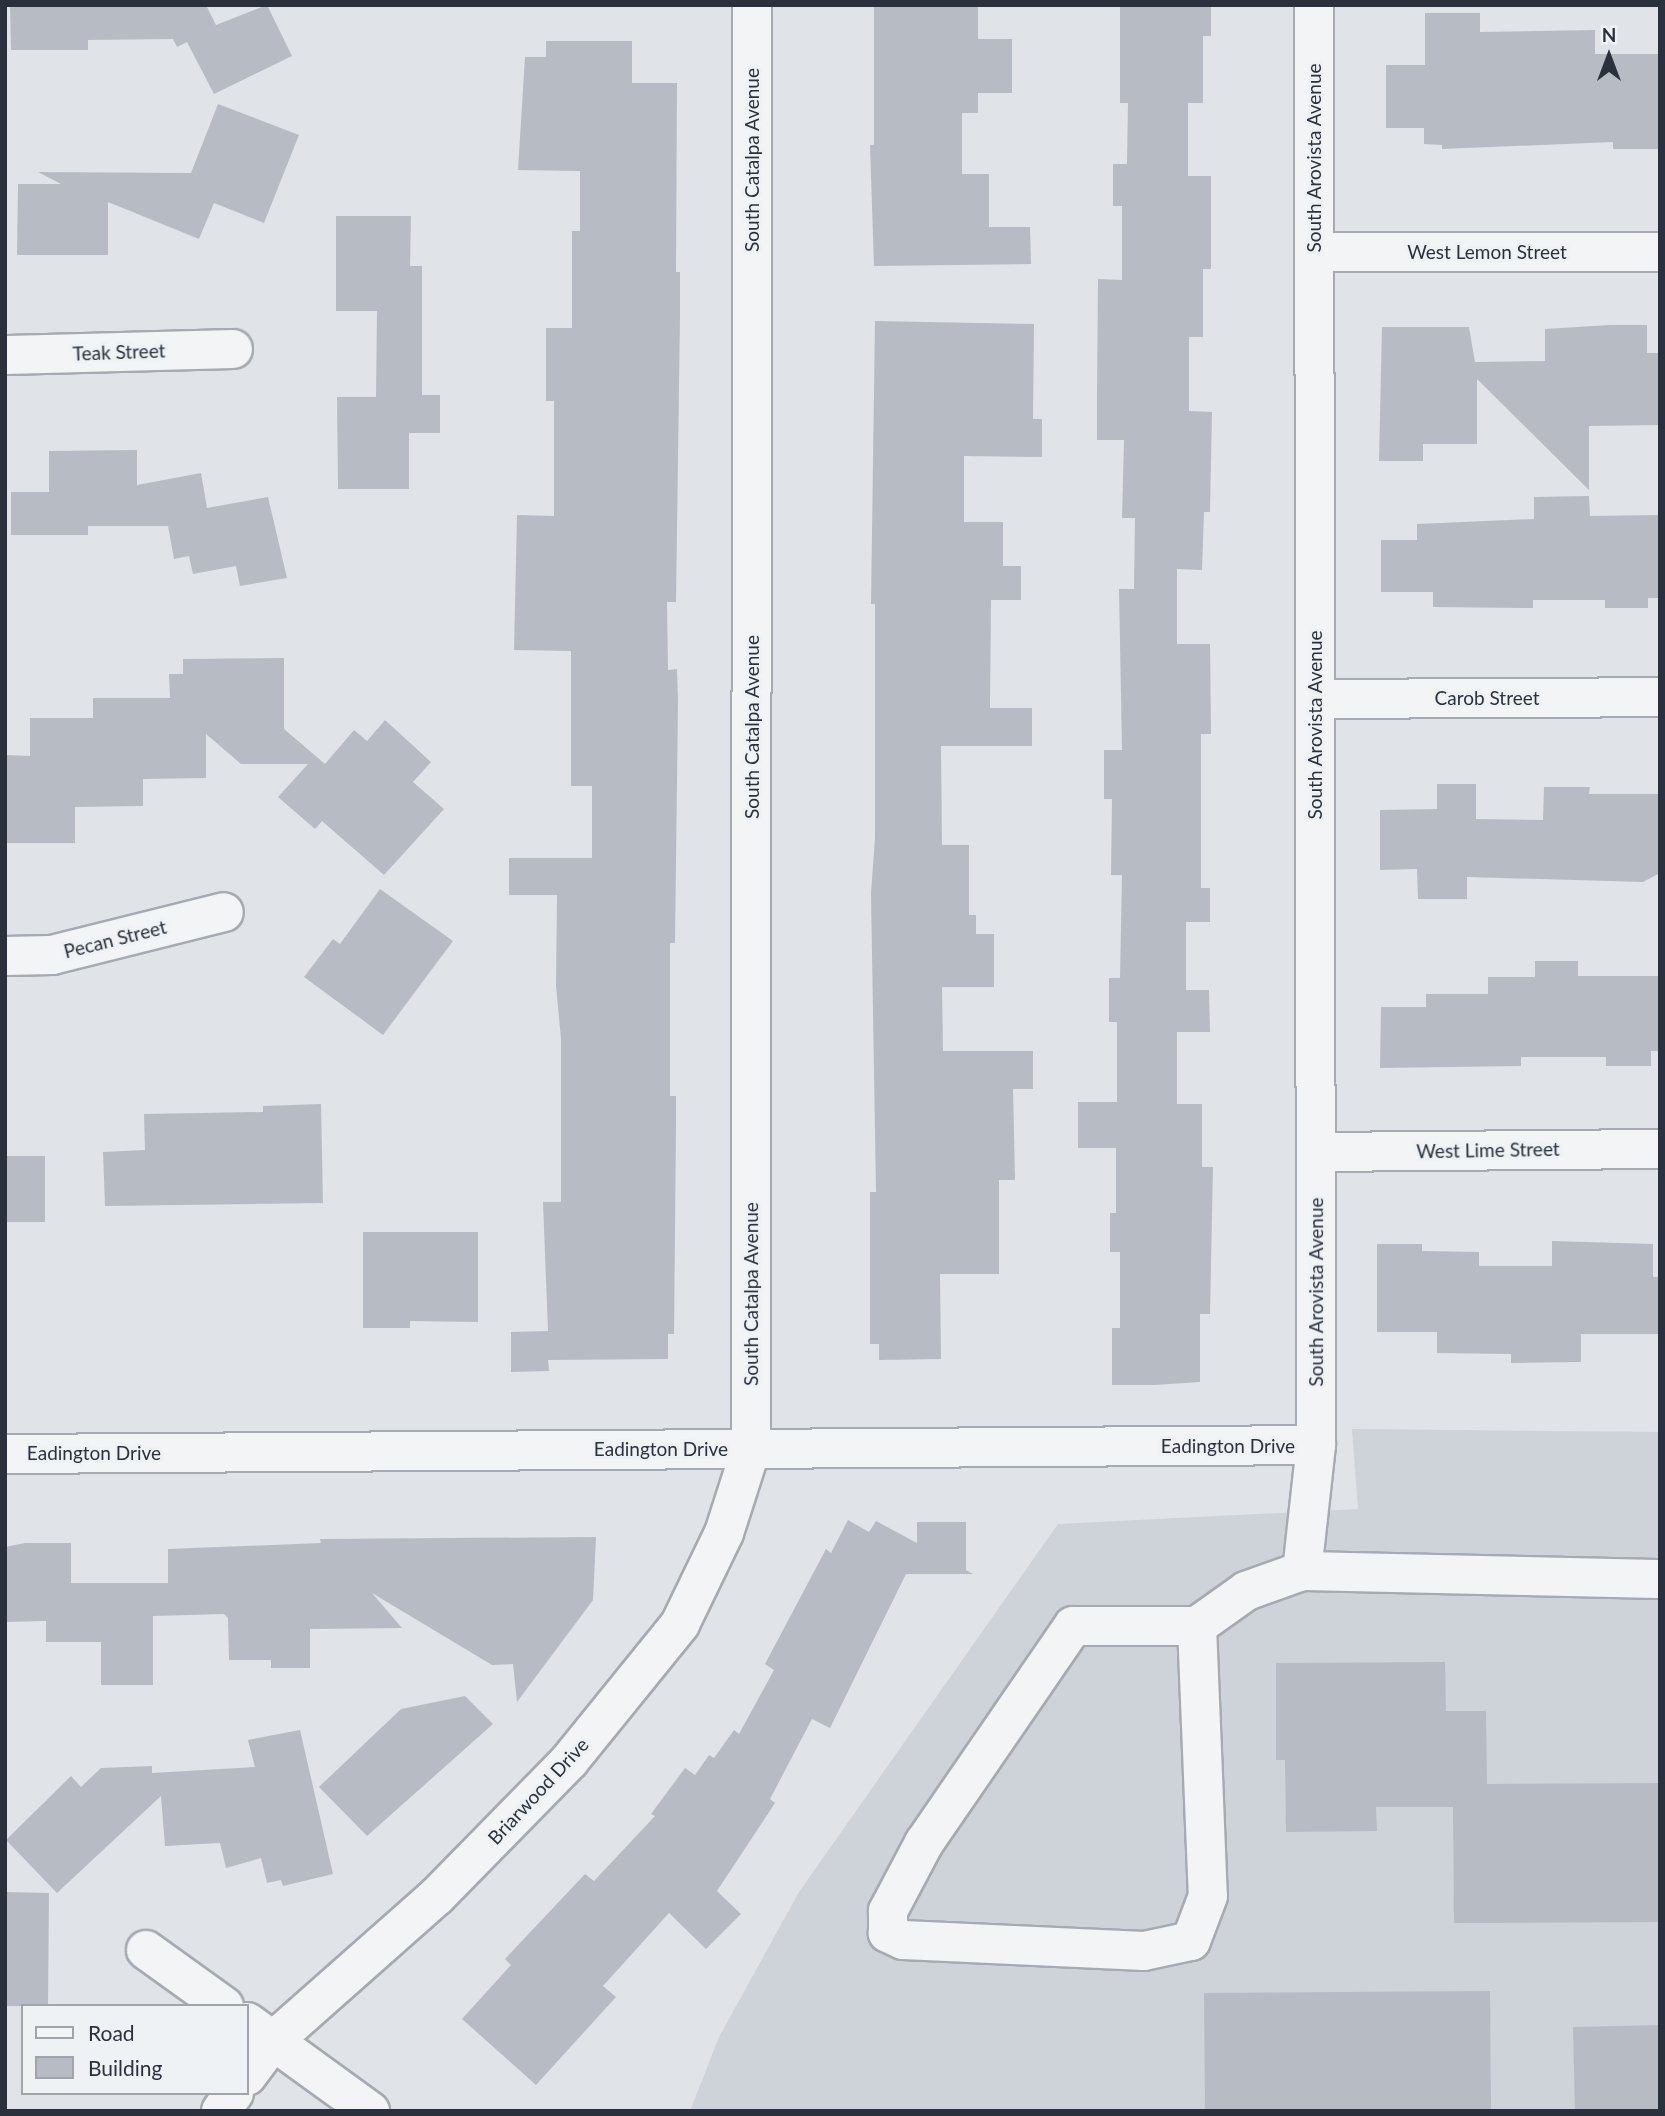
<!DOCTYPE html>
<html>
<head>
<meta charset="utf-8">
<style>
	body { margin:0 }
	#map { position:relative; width:1665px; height:2116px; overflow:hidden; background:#e0e3e7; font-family:Lato,sans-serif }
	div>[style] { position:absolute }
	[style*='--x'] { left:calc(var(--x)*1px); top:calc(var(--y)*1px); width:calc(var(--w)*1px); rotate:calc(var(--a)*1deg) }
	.built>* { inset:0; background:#ced2d9 }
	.building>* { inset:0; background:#b7bcc4 }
	.roads { filter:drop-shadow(2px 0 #a6aab1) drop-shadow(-2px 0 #a6aab1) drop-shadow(0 2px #a6aab1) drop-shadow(0 -2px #a6aab1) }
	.minor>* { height:38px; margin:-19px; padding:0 19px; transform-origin:19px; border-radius:19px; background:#f2f4f6 }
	span { translate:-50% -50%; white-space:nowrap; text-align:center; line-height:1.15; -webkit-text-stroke:6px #eff2f5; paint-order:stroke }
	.street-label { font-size:19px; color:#2a313d }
	.frame { position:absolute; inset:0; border:7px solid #2a313d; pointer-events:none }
	.legend { position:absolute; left:21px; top:2004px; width:228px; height:91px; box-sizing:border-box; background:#eff2f5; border:2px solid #a0a5ab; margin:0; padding:9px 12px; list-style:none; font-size:21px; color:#2a313d }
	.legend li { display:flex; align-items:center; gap:14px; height:35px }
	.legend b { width:35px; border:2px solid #a0a5ab }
	.north { position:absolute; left:1574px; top:21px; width:70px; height:70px; -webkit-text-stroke:5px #eff2f5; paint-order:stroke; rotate:0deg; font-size:19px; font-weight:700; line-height:28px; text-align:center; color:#2a313d }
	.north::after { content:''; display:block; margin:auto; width:24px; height:32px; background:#2a313d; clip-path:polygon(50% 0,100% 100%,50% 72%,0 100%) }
</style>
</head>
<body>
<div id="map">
	<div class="built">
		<div style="clip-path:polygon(1352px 1429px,1660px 1432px,1660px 2111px,690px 2111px,719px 2037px,799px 1892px,1058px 1524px,1358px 1509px)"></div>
	</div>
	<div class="building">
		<div style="clip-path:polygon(10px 5px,206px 5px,216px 25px,267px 5px,292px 56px,214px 94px,187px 42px,177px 47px,173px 39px,88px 40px,88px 50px,11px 50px)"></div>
		<div style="clip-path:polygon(874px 5px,978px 5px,978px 39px,1012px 39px,1012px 93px,978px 93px,978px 113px,962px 113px,962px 174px,989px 174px,989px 227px,1030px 227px,1031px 264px,874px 266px,870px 145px,874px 145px)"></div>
		<div style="clip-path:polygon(1120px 5px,1211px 5px,1211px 36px,1203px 36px,1203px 103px,1188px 103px,1188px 176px,1211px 176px,1211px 269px,1203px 269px,1203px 337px,1189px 337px,1189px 411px,1212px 412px,1210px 512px,1204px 512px,1202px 570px,1177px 569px,1177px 644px,1210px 644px,1211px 734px,1201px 734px,1201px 888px,1210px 888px,1210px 922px,1186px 922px,1186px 990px,1209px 990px,1210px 1032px,1177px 1032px,1177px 1104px,1202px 1104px,1202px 1167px,1213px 1167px,1210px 1314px,1200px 1314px,1200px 1382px,1155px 1385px,1112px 1385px,1112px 1328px,1120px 1328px,1120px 1252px,1110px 1252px,1110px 1213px,1116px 1213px,1116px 1148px,1078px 1148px,1078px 1102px,1117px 1102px,1117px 1022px,1109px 1022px,1109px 978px,1120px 978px,1122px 875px,1111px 875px,1112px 799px,1104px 799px,1104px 750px,1122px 750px,1119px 589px,1134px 589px,1135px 518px,1122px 518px,1124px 440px,1097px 440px,1097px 395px,1098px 279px,1122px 280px,1122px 206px,1113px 206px,1113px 164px,1127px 164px,1128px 103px,1120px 103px)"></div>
		<div style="clip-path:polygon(1425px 13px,1480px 13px,1480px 32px,1595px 30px,1595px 54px,1660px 54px,1660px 149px,1613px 149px,1613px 142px,1442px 149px,1442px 145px,1424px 144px,1424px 128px,1386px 128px,1386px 65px,1425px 65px)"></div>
		<div style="clip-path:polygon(546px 41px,632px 41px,632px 83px,677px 83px,676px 272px,680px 272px,680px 315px,676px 602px,667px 602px,668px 670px,677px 669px,678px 701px,675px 943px,670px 943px,670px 1096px,676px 1096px,676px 1126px,674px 1334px,668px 1334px,668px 1359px,548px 1360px,549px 1371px,511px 1372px,511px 1332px,548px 1331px,543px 1202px,561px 1202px,561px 1039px,556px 986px,557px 895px,509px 895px,509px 858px,592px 858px,592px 786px,571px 786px,571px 651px,514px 650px,517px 515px,554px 516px,554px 401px,546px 401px,546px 328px,572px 328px,572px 231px,580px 231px,580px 171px,518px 170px,525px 57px,546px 57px)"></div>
		<div style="clip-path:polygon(218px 104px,299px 135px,264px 223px,214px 203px,199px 239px,108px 202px,108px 255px,17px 255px,18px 184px,61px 184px,38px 172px,191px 173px)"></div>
		<div style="clip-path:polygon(336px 216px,411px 216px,410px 266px,422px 266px,422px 395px,440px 395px,440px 433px,409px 433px,409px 489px,338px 489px,337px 397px,376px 397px,377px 311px,336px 311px)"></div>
		<div style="clip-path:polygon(875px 321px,1034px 324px,1033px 419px,1042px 419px,1042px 457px,964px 456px,964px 522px,1003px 522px,1003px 566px,1021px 566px,1021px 600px,991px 600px,990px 708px,1032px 708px,1032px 746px,941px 746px,942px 845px,969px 845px,969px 915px,976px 915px,976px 934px,994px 934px,994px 987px,942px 987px,943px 1051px,1033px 1051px,1033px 1089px,1013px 1089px,1015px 1180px,999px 1180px,999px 1274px,940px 1274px,941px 1359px,879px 1360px,879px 1344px,870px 1344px,870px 1192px,876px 1192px,871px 893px,875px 838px,875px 604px,871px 604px)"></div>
		<div style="clip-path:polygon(1610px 325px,1647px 325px,1647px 353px,1660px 353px,1660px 425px,1589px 426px,1589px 490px,1477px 379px,1477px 444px,1423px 444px,1423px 461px,1379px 461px,1382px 327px,1469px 327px,1475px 362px,1545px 361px,1545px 329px)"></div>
		<div style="clip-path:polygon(137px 450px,137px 485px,201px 473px,207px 508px,268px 497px,287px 578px,240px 586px,236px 566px,193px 574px,189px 556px,174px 559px,168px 526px,88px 526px,88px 535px,11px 535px,11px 492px,49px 492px,49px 451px)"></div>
		<div style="clip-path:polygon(1589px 496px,1590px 516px,1660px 515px,1660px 598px,1648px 598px,1648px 608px,1605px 608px,1605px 600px,1533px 600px,1533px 608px,1433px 607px,1433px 592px,1381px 592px,1381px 540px,1417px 540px,1417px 524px,1534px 519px,1534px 497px)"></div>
		<div style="clip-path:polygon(284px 658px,284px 729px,325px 764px,354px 730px,367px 741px,385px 720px,431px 762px,413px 782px,444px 809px,384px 875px,322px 821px,315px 829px,278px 797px,308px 764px,241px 764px,206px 734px,206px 778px,143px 779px,143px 806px,75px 807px,75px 843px,5px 843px,5px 755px,30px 756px,30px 718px,93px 718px,93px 698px,170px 698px,169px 674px,183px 674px,183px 659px)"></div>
		<div style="clip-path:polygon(1437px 784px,1476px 784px,1476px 819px,1543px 820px,1544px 787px,1590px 787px,1589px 794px,1660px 794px,1660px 873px,1643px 882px,1467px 877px,1467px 899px,1418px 899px,1417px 869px,1380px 870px,1380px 810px,1437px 809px)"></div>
		<div style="clip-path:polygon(380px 889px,453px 941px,383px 1035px,304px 977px,333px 939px,340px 944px)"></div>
		<div style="clip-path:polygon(1535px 961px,1578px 961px,1578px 976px,1660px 976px,1660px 1051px,1651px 1051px,1651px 1066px,1606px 1066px,1606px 1057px,1521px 1057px,1521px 1066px,1380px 1068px,1381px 1007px,1426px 1007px,1426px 994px,1488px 994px,1488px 977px,1535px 977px)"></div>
		<div style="clip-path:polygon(321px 1104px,323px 1203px,105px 1206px,103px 1152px,145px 1150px,144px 1114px,263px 1112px,263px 1106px)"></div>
		<div style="clip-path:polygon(5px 1156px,45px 1156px,45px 1222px,5px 1222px)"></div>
		<div style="clip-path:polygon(363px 1232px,478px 1232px,478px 1322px,410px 1321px,410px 1328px,363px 1328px)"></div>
		<div style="clip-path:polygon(1552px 1241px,1653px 1244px,1653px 1277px,1660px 1277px,1660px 1334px,1581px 1334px,1581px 1362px,1511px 1363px,1511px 1354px,1437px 1353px,1437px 1332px,1377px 1332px,1377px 1244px,1422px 1244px,1422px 1251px,1479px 1252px,1479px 1266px,1552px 1266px)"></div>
		<div style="clip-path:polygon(848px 1520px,869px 1532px,876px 1521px,917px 1543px,917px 1522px,966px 1522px,966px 1570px,973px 1574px,906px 1574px,830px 1728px,812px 1719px,770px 1799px,775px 1803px,717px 1891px,741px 1914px,706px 1949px,669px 1913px,603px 1986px,616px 1997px,536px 2085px,462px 2019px,511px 1965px,505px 1959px,585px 1874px,594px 1881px,655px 1816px,651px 1814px,685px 1768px,695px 1775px,709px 1755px,714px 1758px,734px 1730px,739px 1734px,774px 1670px,765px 1664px,826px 1549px,831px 1553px)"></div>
		<div style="clip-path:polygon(596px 1537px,593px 1600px,517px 1702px,513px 1664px,492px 1665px,372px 1593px,402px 1628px,310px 1629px,310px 1668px,271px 1668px,271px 1660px,229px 1660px,228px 1618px,224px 1614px,153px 1616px,153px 1685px,101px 1685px,101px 1642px,46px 1642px,46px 1621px,5px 1622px,5px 1547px,25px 1543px,71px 1543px,71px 1583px,168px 1583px,168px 1549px,321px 1543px,320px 1539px)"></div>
		<div style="clip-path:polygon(1445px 1662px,1446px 1711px,1486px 1711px,1487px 1784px,1660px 1783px,1660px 1922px,1454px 1923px,1453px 1807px,1376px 1807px,1377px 1831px,1286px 1832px,1285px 1760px,1276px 1760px,1276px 1663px)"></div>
		<div style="clip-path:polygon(465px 1696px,493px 1724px,367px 1836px,319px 1787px,401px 1709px)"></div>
		<div style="clip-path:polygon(300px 1730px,333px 1874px,283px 1886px,281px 1880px,267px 1883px,261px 1858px,226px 1868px,220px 1843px,165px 1846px,161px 1796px,57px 1893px,6px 1840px,71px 1776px,81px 1787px,101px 1768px,152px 1766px,152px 1773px,255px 1767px,248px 1740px)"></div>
		<div style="clip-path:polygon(5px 1892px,49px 1893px,48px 2006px,5px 2006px)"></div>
		<div style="clip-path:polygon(1490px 1991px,1491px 2111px,1205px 2111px,1204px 1993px)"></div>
		<div style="clip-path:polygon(1660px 2025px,1660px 2111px,1575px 2111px,1573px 2027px)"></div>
	</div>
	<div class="roads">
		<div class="minor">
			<div style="--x:1314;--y:5;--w:1440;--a:89.92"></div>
			<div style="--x:1316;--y:1445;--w:127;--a:96.3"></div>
			<div style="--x:1302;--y:1571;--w:358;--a:1.3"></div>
			<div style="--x:1314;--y:252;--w:346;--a:0"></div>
			<div style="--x:5;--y:355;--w:228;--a:-1.5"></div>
			<div style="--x:1315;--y:699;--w:345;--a:-0.3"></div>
			<div style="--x:5;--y:956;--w:47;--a:-1.2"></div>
			<div style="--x:52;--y:955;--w:177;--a:-14"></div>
			<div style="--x:1316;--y:1152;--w:344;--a:-0.5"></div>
			<div style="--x:5;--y:1454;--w:1311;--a:-0.39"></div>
			<div style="--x:1197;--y:1626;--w:270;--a:87.7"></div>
			<div style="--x:1208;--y:1896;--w:48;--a:110.7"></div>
			<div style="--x:1191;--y:1941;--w:48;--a:168"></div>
			<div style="--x:1144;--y:1951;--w:241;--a:-177.4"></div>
			<div style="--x:903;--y:1940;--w:17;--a:-155"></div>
			<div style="--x:888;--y:1933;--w:22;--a:-90"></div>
			<div style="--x:888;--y:1911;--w:77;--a:-62.1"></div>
			<div style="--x:924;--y:1843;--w:263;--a:-55.5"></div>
			<div style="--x:1073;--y:1626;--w:124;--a:0"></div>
			<div style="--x:1197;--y:1626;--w:60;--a:-35.5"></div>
			<div style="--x:1246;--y:1591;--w:59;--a:-19.7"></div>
			<div style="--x:146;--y:1950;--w:96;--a:35.7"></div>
			<div style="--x:247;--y:2022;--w:152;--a:35.9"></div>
			<div style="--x:247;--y:2076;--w:44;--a:-53.4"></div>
			<div style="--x:273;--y:2041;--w:219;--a:-41.5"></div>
			<div style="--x:437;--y:1896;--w:190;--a:-45.6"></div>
			<div style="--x:570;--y:1760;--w:175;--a:-51"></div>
			<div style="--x:680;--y:1624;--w:101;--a:-64.2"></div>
			<div style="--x:724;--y:1533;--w:88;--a:-72.2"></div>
			<div style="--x:751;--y:1449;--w:1444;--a:-89.96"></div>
			<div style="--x:221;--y:2111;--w:22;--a:-54"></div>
		</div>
	</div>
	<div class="street-label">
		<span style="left:1314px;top:158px;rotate:-90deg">South Arovista Avenue</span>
		<span style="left:752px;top:160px;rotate:-90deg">South Catalpa Avenue</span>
		<span style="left:1487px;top:252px">West Lemon Street</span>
		<span style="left:119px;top:352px;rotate:-2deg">Teak Street</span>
		<span style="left:1487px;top:698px">Carob Street</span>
		<span style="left:1315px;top:725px;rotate:-90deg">South Arovista Avenue</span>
		<span style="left:752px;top:727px;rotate:-90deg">South Catalpa Avenue</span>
		<span style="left:115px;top:939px;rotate:-14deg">Pecan Street</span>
		<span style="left:1488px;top:1150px;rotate:-1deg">West Lime Street</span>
		<span style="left:1316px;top:1292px;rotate:-90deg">South Arovista Avenue</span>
		<span style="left:751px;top:1294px;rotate:-90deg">South Catalpa Avenue</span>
		<span style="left:1228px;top:1446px">Eadington Drive</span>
		<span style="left:661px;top:1449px">Eadington Drive</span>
		<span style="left:94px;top:1453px">Eadington Drive</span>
		<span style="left:538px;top:1791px;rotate:-47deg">Briarwood Drive</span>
	</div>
	<div class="frame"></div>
	<ul class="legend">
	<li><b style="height:9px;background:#f2f4f6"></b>Road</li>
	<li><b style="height:19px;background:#b7bcc4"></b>Building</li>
	</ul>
	<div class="north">N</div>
</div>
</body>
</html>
